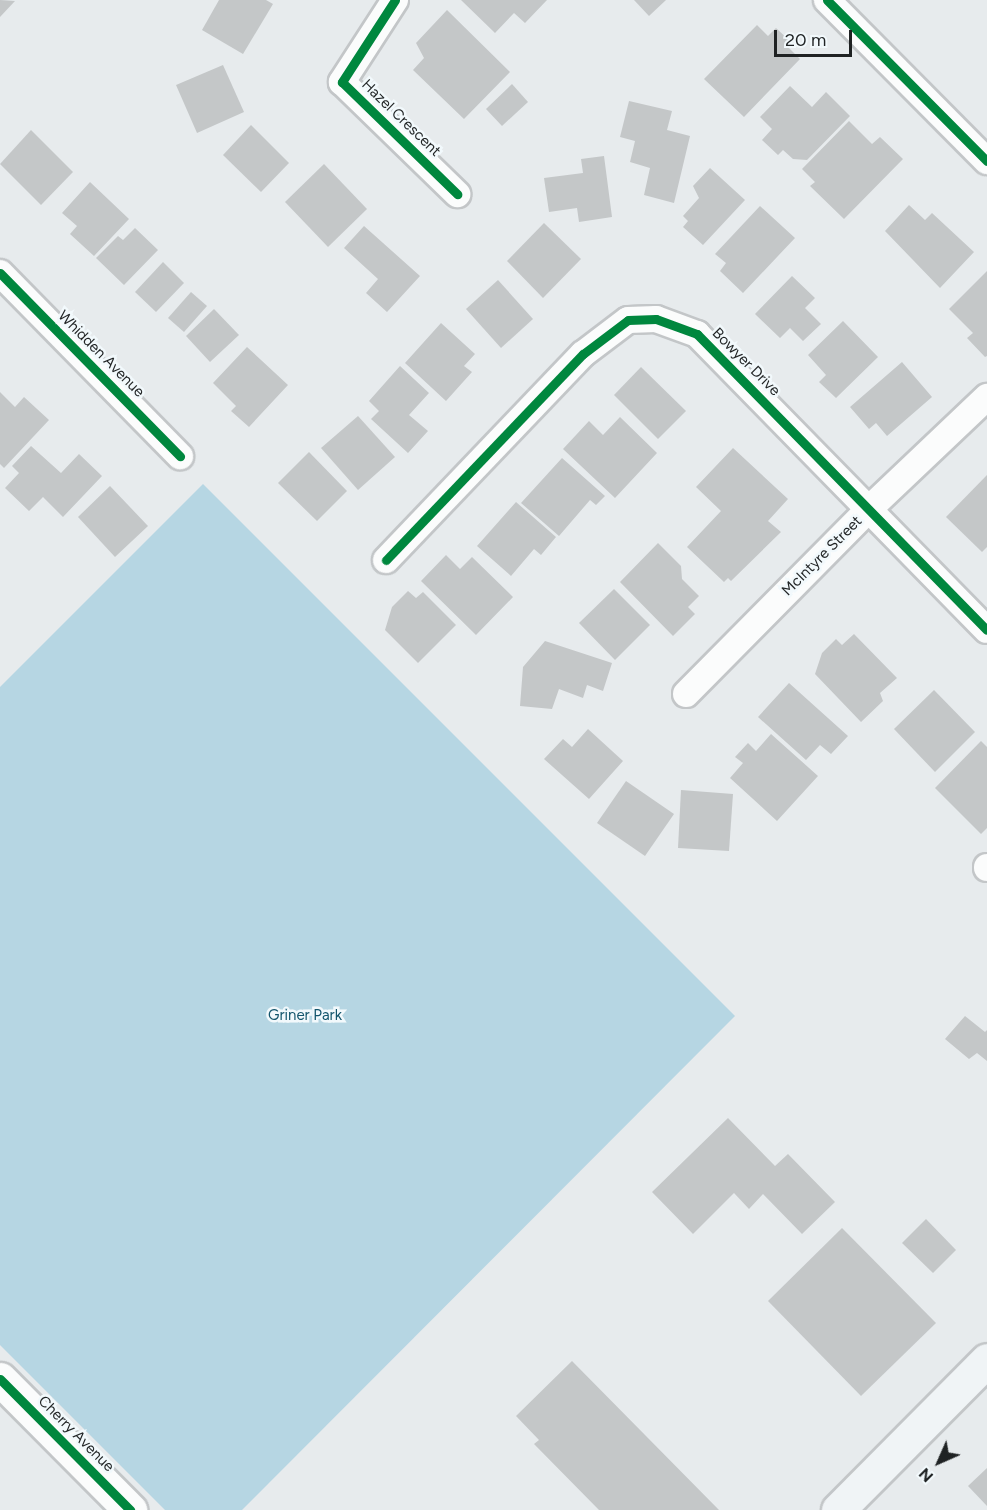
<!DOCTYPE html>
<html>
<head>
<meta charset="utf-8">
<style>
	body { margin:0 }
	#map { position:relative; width:987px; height:1510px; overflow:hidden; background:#e7ebed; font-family:Figtree,sans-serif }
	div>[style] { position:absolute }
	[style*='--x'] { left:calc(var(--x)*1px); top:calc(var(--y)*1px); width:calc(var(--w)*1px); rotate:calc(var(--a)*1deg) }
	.green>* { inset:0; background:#b6d6e3 }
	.building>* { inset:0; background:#c4c7c8 }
	.roads { filter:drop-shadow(2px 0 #c3c6c8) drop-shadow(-2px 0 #c3c6c8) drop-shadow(0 2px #c3c6c8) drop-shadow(0 -2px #c3c6c8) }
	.minor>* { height:26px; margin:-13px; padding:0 13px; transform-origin:13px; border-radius:13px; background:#fbfcfc }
	.tertiary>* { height:33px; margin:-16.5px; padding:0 16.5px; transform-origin:16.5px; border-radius:16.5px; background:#fbfcfc }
	.secondary>* { height:33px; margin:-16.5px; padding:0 16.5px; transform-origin:16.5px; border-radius:16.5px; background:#f0f4f6 }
	.cycleway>* { height:9px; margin:-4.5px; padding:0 4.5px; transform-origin:4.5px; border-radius:4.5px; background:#00873e }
	span { translate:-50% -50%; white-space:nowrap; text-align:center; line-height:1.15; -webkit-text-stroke:5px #f2f9fc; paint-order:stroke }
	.street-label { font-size:15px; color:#1f2223 }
	.park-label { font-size:15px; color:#13556c }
	.north { position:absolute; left:909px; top:1432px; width:60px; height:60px; -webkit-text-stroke:4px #f2f9fc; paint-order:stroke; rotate:225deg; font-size:16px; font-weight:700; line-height:24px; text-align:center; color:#1f2223 }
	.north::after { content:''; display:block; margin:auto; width:21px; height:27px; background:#1f2223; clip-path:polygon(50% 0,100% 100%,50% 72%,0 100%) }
	.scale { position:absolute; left:774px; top:30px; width:78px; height:27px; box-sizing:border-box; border:3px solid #1f2223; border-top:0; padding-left:8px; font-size:18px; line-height:21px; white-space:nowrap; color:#1f2223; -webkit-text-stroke:4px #f2f9fc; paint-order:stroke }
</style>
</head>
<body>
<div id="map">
	<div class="green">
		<div style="clip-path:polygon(203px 484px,735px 1016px,242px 1510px,165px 1510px,0 1345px,0 687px)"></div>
	</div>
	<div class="building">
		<div style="clip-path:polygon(0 0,15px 1px,0 17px)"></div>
		<div style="clip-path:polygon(219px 0,266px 0,273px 4px,243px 54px,202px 30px)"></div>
		<div style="clip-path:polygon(461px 0,547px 0,525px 23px,514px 13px,495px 33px)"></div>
		<div style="clip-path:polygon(634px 0,666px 0,649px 16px)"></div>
		<div style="clip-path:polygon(447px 10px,510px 72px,464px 119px,413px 70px,424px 58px,416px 43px)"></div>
		<div style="clip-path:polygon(757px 25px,768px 36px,776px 28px,792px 43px,788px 47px,800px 59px,744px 117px,704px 79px)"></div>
		<div style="clip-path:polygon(223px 65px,244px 112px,197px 133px,176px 85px)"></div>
		<div style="clip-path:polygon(512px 84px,528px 102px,502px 126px,486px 109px)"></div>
		<div style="clip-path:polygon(790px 86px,812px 107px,826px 92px,850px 116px,807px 160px,793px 159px,783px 150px,778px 155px,762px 140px,772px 129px,760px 117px)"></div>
		<div style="clip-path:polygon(629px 101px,672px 111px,667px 130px,690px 136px,674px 203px,644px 195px,650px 168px,630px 162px,635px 141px,620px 137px)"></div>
		<div style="clip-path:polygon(849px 121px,872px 144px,880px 137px,903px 159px,844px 219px,810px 186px,815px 182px,802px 169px)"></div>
		<div style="clip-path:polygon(251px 125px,289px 163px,261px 192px,223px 155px)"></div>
		<div style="clip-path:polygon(31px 130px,73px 172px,41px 205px,0 164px)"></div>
		<div style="clip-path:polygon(604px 156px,612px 217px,579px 222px,577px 208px,549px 212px,544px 178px,583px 173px,581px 159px)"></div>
		<div style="clip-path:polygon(324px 164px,367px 209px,328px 247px,285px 202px)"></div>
		<div style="clip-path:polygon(710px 168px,745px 200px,703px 245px,683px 227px,688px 221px,683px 216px,699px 198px,693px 186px)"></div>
		<div style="clip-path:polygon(90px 182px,129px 219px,94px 256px,70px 234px,77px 226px,62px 213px)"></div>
		<div style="clip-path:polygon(909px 205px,925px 220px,932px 213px,974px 252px,940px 288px,885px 231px)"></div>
		<div style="clip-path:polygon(760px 206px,795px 238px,743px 293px,720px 271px,726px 263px,715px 254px)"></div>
		<div style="clip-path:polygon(544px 223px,581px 259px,543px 298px,507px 261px)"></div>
		<div style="clip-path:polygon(364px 226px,420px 276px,387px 312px,366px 293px,378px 279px,344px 248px)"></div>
		<div style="clip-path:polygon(135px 228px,158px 250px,124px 285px,96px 258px,118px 236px,123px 240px)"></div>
		<div style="clip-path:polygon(163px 262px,184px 283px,156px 312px,135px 292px)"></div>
		<div style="clip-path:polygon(987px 271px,987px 356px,985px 357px,967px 338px,973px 333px,949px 309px)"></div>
		<div style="clip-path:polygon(792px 276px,815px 298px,805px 308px,821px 324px,803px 341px,790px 328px,780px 338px,755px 314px)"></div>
		<div style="clip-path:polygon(498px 280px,533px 319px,501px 348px,466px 309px)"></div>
		<div style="clip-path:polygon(191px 292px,207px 306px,184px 332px,168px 318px)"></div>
		<div style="clip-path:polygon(214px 309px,239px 335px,210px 362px,186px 336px)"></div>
		<div style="clip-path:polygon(843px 321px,878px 357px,836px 398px,819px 382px,826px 375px,808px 355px)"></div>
		<div style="clip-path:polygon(441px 323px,475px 354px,464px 366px,472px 372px,446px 401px,405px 363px)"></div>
		<div style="clip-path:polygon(247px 347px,288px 385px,249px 427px,231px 411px,236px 406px,213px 383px)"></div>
		<div style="clip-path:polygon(902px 362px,932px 397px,887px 436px,876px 423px,869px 429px,850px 407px)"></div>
		<div style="clip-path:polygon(400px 366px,429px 393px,409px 415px,428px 431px,408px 453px,371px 419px,379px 411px,369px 401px)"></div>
		<div style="clip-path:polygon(641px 367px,686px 411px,658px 439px,614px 395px)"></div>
		<div style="clip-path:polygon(0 392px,15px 407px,24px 397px,49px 420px,4px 468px,0 464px)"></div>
		<div style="clip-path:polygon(358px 416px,395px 457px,358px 490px,321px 448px)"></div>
		<div style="clip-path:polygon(620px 417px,657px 453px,615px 498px,563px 449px,589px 421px,603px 435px)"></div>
		<div style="clip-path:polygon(31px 446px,61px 473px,79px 454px,102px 476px,63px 517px,43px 497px,29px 511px,5px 488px,19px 473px,12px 466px)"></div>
		<div style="clip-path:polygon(733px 448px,788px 499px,768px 521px,781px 532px,731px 581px,728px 578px,724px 582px,687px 547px,721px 511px,696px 487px)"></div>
		<div style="clip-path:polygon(309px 452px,347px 491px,317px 521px,278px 483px)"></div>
		<div style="clip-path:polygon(562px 458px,605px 496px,596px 505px,590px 500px,559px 536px,521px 503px)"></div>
		<div style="clip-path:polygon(987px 475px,987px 547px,982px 552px,946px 517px)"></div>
		<div style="clip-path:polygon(110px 486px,148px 526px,115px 557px,78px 517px)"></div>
		<div style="clip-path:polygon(516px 502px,556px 537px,541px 555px,534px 549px,511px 576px,477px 546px)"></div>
		<div style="clip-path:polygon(658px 543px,681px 566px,682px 579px,699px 596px,688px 607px,695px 614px,673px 636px,620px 582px)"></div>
		<div style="clip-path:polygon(446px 555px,460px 569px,472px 557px,513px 597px,476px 635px,421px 581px)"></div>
		<div style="clip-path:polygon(614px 589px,650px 625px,615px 660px,579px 623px)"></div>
		<div style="clip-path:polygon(408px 591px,416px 598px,423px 592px,456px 625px,418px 663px,385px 630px,392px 607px)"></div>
		<div style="clip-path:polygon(854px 634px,897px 678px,880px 693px,883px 701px,861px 722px,815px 674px,822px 653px,836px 639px,842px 645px)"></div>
		<div style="clip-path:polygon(545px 641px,612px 663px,603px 691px,587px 685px,583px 698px,559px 689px,552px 709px,520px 706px,523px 667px)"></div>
		<div style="clip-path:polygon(789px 683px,848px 736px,831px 754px,820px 745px,806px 760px,758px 717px)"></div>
		<div style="clip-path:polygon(934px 690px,975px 732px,935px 772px,894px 729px)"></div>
		<div style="clip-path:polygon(588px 729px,623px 761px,589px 799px,544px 759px,563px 739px,572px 747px)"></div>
		<div style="clip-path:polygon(771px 734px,818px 776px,777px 821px,730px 778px,743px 763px,735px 757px,748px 743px,756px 751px)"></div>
		<div style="clip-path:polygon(981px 741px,987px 747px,987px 828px,981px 834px,935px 788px)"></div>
		<div style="clip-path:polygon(626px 781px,674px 814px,645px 856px,597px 823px)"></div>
		<div style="clip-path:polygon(681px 790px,733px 794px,729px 851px,678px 848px)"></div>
		<div style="clip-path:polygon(965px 1016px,985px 1032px,987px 1030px,987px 1061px,977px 1053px,969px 1059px,945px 1039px)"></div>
		<div style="clip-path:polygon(728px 1118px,775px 1166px,788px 1154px,835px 1202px,802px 1234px,763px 1194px,749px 1209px,734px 1193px,693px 1234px,652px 1192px)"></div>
		<div style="clip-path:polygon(926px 1219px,956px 1250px,933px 1273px,902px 1243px)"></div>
		<div style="clip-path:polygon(842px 1228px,936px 1323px,861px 1396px,768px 1301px)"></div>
		<div style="clip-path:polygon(572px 1361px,719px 1510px,599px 1510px,534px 1444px,539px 1440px,516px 1416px)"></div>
		<div style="clip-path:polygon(987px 1468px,987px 1506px,968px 1486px)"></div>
	</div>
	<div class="roads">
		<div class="minor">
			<div style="--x:395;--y:0;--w:98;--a:122.9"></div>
			<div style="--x:342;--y:82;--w:161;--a:44.2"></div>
			<div style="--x:827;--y:0;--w:227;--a:45.2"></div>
			<div style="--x:0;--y:273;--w:257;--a:45.5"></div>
			<div style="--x:386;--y:560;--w:285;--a:-46.3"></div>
			<div style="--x:583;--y:354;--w:56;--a:-37.1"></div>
			<div style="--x:628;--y:320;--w:28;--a:-2"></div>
			<div style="--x:656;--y:319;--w:44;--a:20.1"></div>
			<div style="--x:697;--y:334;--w:414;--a:45.6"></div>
			<div style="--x:686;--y:694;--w:260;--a:-45.3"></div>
			<div style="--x:869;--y:509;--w:163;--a:-43.5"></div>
			<div style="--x:987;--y:868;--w:1;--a:-90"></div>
		</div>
		<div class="tertiary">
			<div style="--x:0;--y:1379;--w:185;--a:45.2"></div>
		</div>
		<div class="secondary">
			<div style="--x:838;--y:1510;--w:211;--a:-45.2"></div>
		</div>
	</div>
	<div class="cycleway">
		<div style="--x:395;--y:0;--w:98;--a:122.9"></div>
		<div style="--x:342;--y:82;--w:161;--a:44.2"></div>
		<div style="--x:827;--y:0;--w:227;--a:45.2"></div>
		<div style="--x:0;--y:273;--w:257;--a:45.5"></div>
		<div style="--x:386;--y:560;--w:285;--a:-46.3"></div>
		<div style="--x:583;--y:354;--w:56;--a:-37.1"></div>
		<div style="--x:628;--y:320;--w:28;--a:-2"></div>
		<div style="--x:656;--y:319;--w:44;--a:20.1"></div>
		<div style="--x:697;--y:334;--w:414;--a:45.6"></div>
		<div style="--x:0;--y:1379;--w:185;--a:45.2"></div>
	</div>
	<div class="street-label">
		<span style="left:401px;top:118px;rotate:44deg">Hazel Crescent</span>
		<span style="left:101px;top:354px;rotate:45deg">Whidden Avenue</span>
		<span style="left:746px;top:362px;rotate:45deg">Bowyer Drive</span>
		<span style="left:822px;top:556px;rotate:-45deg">McIntyre Street</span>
		<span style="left:76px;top:1434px;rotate:45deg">Cherry Avenue</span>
	</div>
	<div class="park-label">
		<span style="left:305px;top:1016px">Griner Park</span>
	</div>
	<div class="north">N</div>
	<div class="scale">20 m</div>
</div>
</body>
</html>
